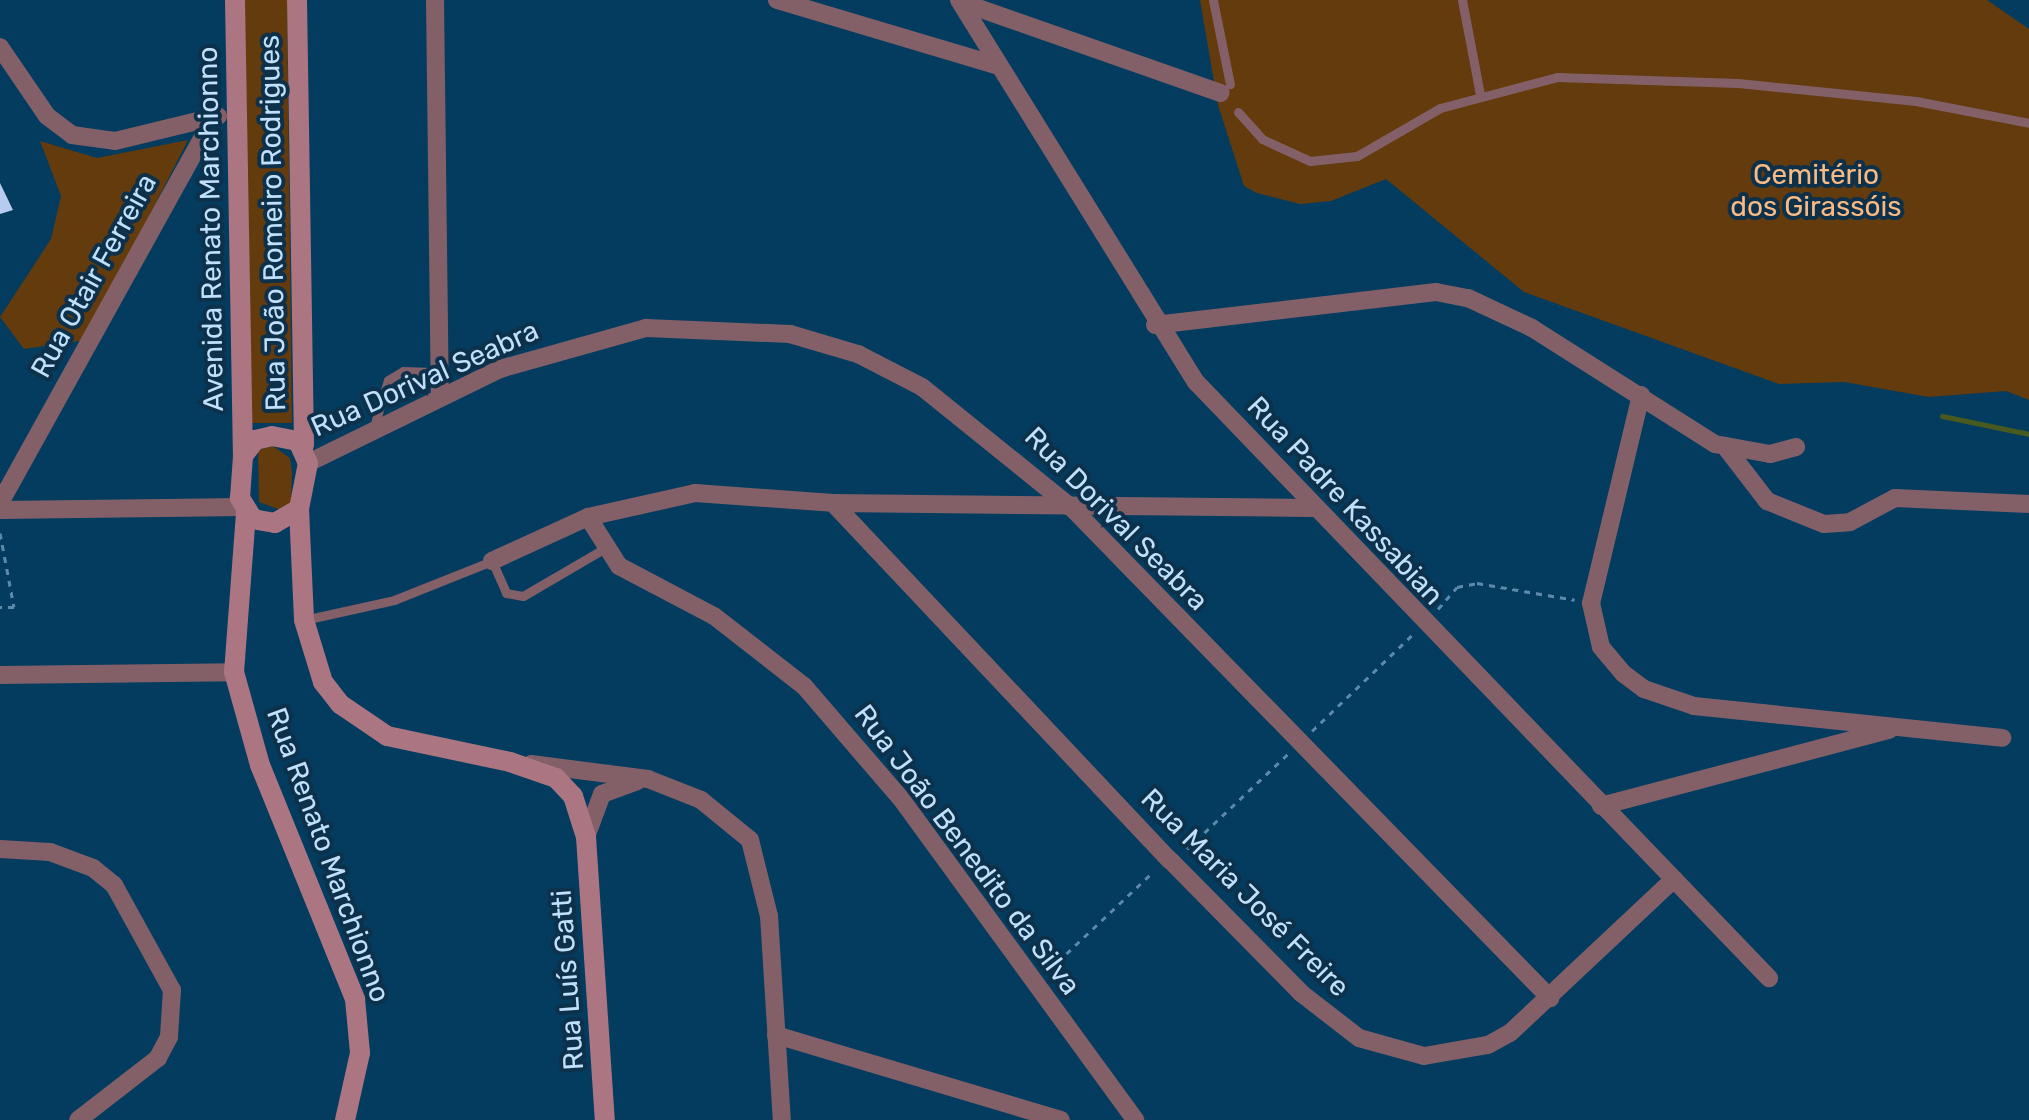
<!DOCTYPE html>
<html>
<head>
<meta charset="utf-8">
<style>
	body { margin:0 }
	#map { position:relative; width:2029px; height:1120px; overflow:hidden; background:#033c5f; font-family:Rubik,sans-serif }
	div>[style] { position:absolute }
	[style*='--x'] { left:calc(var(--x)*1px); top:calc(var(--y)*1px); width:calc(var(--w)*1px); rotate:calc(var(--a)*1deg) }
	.green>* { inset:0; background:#633b0c }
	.stream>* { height:5px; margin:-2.5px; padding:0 2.5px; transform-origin:2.5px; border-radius:2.5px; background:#495a21 }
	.building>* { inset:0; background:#b7caef }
	.path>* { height:3px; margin-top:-1.5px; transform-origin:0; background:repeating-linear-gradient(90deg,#5d8aaa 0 6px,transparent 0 12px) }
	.lane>* { height:9px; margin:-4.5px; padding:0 4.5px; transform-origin:4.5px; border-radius:4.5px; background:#836068 }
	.street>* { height:18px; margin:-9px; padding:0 9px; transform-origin:9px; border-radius:9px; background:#836068 }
	.secondary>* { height:20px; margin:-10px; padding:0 10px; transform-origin:10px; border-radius:10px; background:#ab7582 }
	span { translate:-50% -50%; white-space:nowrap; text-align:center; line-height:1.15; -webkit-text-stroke:8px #0d314b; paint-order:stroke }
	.park-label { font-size:28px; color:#f9bb83 }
	.street-label { font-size:28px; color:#c0e0fc }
</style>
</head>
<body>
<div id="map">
	<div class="green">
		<div style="clip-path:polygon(239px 0,287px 0,292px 423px,244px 423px)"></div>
		<div style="clip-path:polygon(1200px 0,1987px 0,2029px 29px,2029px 400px,2006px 391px,1929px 397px,1844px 382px,1779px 384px,1524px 292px,1386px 179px,1331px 201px,1300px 204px,1257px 193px,1244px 186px,1218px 105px)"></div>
		<div style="clip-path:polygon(188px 140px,86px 340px,24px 349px,0 317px,51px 239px,61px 196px,40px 141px,97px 158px)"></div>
		<div style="clip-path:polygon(273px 446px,290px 458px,292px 472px,291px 507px,283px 511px,259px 502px,258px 450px)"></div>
	</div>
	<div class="stream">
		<div style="--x:1942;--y:416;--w:89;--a:11.7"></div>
	</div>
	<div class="building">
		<div style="clip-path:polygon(0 183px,13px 210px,0 214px)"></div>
	</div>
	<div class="path">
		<div style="--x:0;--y:533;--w:75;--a:79.3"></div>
		<div style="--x:14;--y:607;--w:14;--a:180"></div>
		<div style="--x:1438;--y:609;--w:29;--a:-49"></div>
		<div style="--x:1457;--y:587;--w:20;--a:-11"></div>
		<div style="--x:1477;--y:583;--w:99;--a:9.8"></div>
		<div style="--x:1312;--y:731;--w:140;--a:-43.8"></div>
		<div style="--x:1187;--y:849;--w:140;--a:-43.3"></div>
		<div style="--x:1049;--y:970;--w:144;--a:-43.3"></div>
	</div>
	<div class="lane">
		<div style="--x:1213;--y:0;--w:86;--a:78.6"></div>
		<div style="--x:1462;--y:0;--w:96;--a:79.2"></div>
		<div style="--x:1238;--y:112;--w:36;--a:48"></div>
		<div style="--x:1262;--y:139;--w:53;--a:24.6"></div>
		<div style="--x:1310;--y:161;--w:47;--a:-6.1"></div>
		<div style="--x:1357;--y:156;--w:96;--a:-30"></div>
		<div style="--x:1440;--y:108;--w:121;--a:-14.8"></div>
		<div style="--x:1557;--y:77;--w:181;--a:1.9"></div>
		<div style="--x:1738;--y:83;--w:179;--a:5.8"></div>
		<div style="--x:1916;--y:101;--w:115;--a:11"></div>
		<div style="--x:373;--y:430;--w:52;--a:-73.3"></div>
		<div style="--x:388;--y:380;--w:17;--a:-31"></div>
		<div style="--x:403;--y:371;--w:36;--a:2"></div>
		<div style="--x:304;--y:620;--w:92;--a:-12.5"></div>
		<div style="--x:394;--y:600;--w:105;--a:-21.7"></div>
		<div style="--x:492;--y:561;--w:35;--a:66"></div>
		<div style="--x:506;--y:593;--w:17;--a:10"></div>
		<div style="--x:523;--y:596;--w:95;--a:-30.3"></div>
	</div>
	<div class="street">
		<div style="--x:435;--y:0;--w:396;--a:89.3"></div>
		<div style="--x:777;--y:0;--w:231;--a:16.6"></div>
		<div style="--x:959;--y:0;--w:450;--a:58.2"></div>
		<div style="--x:1196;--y:382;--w:827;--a:46.13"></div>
		<div style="--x:961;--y:2;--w:275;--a:19.3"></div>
		<div style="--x:0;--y:47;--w:83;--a:55.7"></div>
		<div style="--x:47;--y:116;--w:31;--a:37"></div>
		<div style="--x:72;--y:135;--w:43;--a:7.9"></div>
		<div style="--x:115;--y:141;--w:106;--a:-13.6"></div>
		<div style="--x:1155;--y:325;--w:283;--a:-6.7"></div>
		<div style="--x:1436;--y:292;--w:33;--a:11"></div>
		<div style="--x:1468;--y:298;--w:71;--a:25.1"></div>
		<div style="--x:1532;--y:328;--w:217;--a:32.4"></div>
		<div style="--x:1715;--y:444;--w:56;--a:10.3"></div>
		<div style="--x:1770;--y:454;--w:27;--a:-15"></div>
		<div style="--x:1641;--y:395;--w:214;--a:103.5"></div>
		<div style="--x:1591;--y:603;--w:45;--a:77.2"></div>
		<div style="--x:1601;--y:647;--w:35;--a:50"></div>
		<div style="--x:1624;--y:674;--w:25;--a:37"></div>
		<div style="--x:1644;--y:689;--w:53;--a:18.8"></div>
		<div style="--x:1694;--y:706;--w:310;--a:5.9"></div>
		<div style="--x:1727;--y:449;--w:66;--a:52.4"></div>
		<div style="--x:1767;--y:501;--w:61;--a:22"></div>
		<div style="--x:1824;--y:524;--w:26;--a:-4"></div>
		<div style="--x:1850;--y:522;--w:51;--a:-28.1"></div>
		<div style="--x:1895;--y:498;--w:134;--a:2.6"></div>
		<div style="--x:308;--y:463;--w:214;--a:-26.1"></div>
		<div style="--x:500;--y:369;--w:152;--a:-15.7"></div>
		<div style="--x:646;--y:328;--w:144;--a:2.4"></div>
		<div style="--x:790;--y:334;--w:71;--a:16.4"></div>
		<div style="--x:858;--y:354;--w:72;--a:27.3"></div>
		<div style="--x:922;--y:387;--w:193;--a:38.9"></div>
		<div style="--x:1072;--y:508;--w:685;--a:45.71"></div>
		<div style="--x:0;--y:503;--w:440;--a:-61"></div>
		<div style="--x:833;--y:503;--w:491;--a:46.7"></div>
		<div style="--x:1170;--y:860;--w:187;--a:45.4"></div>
		<div style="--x:1301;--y:993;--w:73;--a:37.8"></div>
		<div style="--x:1359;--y:1038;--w:67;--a:15.5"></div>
		<div style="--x:1424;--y:1056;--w:65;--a:-9.8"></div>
		<div style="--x:1488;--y:1045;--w:25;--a:-29"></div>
		<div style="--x:1510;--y:1033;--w:225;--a:-43.2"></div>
		<div style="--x:0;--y:510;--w:243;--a:-0.7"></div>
		<div style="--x:588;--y:517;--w:58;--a:57.7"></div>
		<div style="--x:619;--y:566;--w:107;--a:27.8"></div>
		<div style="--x:714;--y:616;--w:114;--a:37.9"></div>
		<div style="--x:804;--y:686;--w:150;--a:49.3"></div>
		<div style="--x:902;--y:800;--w:396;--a:53.9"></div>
		<div style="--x:492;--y:561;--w:106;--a:-24.6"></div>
		<div style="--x:588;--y:517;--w:110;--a:-12.6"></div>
		<div style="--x:695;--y:493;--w:138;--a:4.1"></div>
		<div style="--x:833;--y:503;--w:479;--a:0.6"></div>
		<div style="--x:0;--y:675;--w:234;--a:-0.7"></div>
		<div style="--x:531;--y:764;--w:118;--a:7.3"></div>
		<div style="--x:648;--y:779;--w:57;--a:21.6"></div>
		<div style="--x:701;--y:800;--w:63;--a:39.2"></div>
		<div style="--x:750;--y:840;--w:78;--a:76"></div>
		<div style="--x:769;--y:916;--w:204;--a:86.4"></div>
		<div style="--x:1601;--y:806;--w:298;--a:-14.8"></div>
		<div style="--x:586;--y:837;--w:46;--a:-69.6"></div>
		<div style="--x:602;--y:794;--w:37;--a:-20"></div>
		<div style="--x:0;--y:849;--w:50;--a:3.4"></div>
		<div style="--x:50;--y:852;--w:46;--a:20.4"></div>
		<div style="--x:93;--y:868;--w:27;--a:39"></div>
		<div style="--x:114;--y:885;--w:120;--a:61.1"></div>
		<div style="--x:172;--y:990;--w:47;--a:93.7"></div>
		<div style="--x:169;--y:1037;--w:24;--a:118"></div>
		<div style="--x:158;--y:1058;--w:101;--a:142.2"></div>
		<div style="--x:776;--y:1035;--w:297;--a:16.6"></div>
	</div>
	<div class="secondary">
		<div style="--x:235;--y:0;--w:456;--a:89"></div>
		<div style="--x:297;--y:0;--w:445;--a:89.1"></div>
		<div style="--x:272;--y:436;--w:26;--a:11"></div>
		<div style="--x:298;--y:441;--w:24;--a:66"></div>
		<div style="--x:308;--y:463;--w:47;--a:101.1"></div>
		<div style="--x:299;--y:509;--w:28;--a:150"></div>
		<div style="--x:275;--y:523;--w:22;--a:-170"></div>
		<div style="--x:253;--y:519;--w:25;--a:-122"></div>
		<div style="--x:240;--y:498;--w:42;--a:-85.9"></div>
		<div style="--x:243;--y:456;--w:20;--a:-53"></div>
		<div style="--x:255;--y:440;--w:17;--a:-13"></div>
		<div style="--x:299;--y:509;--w:111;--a:87.4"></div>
		<div style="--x:304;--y:620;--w:65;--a:73"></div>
		<div style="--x:323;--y:682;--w:28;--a:52"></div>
		<div style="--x:340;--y:704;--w:57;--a:34.2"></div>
		<div style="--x:387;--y:736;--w:126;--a:11.9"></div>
		<div style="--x:510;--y:762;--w:49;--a:19.2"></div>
		<div style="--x:556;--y:778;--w:25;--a:47"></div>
		<div style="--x:573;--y:796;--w:43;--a:72.4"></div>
		<div style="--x:586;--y:837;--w:284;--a:86.2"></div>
		<div style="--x:246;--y:513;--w:159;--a:94.3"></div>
		<div style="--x:234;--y:672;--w:97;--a:74.4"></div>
		<div style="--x:260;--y:765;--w:253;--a:67.9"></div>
		<div style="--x:355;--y:999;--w:54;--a:84.7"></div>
		<div style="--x:360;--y:1053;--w:69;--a:102.6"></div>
	</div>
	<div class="park-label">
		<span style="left:1816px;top:191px">Cemitério<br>dos Girassóis</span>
	</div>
	<div class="street-label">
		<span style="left:273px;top:223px;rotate:-91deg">Rua João Romeiro Rodrigues</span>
		<span style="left:211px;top:229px;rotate:-91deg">Avenida Renato Marchionno</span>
		<span style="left:94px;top:276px;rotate:-61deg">Rua Otair Ferreira</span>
		<span style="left:425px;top:379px;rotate:-24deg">Rua Dorival Seabra</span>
		<span style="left:1345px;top:501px;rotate:47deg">Rua Padre Kassabian</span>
		<span style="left:1116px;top:519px;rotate:45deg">Rua Dorival Seabra</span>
		<span style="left:967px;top:850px;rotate:53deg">Rua João Benedito da Silva</span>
		<span style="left:328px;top:855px;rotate:70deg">Rua Renato Marchionno</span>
		<span style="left:1245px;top:893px;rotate:45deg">Rua Maria José Freire</span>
		<span style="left:568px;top:980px;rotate:-94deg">Rua Luís Gatti</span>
	</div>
</div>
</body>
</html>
